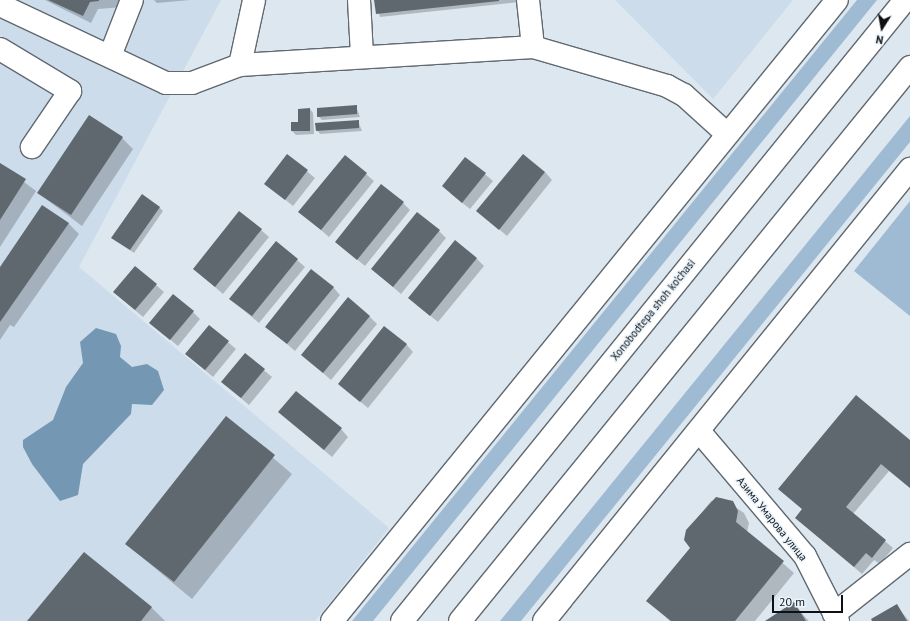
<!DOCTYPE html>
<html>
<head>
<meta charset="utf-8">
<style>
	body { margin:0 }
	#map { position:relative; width:910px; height:621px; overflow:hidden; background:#dde7ef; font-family:"PT Sans",sans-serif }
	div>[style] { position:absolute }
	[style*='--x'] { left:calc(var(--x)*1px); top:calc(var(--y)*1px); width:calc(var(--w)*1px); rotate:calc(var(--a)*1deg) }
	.built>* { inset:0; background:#cddcea }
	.green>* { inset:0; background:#9fbbd3 }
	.water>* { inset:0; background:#7497b3 }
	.shadow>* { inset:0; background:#0003 }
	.building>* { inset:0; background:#60686f }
	.roads { filter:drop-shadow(1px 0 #616970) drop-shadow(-1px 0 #616970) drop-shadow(0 1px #616970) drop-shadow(0 -1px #616970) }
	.minor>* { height:22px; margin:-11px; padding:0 11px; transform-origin:11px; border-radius:11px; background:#fff }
	.highway>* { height:22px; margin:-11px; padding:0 11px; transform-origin:11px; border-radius:11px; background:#fff }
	span { translate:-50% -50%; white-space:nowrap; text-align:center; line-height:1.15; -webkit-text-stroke:3px #eaf4fc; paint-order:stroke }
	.street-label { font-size:11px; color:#0e1114 }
	.north { position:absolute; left:862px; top:8px; width:40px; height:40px; -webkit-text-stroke:3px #eaf4fc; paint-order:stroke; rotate:191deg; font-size:11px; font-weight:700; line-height:16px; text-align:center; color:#0e1114 }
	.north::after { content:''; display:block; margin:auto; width:14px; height:18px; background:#0e1114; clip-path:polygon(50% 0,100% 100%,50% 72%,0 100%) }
	.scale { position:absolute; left:772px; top:595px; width:71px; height:18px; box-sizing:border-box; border:2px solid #0e1114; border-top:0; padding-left:5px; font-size:12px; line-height:14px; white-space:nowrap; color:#0e1114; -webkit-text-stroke:3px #eaf4fc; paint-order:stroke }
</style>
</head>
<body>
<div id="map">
	<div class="built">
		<div style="clip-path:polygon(0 0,221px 0,79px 267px,389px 528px,315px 621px,0 621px)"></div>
		<div style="clip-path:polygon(615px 0,793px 0,713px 99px)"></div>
	</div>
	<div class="green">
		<div style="clip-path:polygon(857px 0,877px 0,373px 621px,352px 621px)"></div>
		<div style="clip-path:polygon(910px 116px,910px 142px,521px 621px,500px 621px)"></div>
		<div style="clip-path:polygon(910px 201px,910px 316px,854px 271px)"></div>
	</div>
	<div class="water">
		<div style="clip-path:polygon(96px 328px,116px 334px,121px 346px,120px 357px,132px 367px,147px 364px,158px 371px,164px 390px,152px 405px,132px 404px,131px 414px,83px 464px,78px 495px,60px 501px,32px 464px,23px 447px,23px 440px,53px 420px,66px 387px,83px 363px,80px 342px)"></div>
	</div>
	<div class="shadow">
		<div style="clip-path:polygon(45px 0,126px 0,123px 7px,98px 9px,91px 23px)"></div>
		<div style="clip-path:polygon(154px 0,190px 0,157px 3px)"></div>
		<div style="clip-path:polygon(375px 0,520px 0,520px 2px,380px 17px)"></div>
		<div style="clip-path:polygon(356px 106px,360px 117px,322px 120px,318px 116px)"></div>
		<div style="clip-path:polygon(310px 109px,313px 113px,314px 134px,296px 135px,292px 131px)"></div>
		<div style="clip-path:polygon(358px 121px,362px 131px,320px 134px,317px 130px)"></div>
		<div style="clip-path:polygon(122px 138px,133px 149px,82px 226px,38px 193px)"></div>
		<div style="clip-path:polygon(287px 155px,315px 178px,293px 206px,266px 184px)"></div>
		<div style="clip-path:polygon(345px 156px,374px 181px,329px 237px,300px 212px)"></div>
		<div style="clip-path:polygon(466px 158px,493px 181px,470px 209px,450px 193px)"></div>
		<div style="clip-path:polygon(0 164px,36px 191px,0 247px)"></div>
		<div style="clip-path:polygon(545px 172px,552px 180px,507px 236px,478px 211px)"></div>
		<div style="clip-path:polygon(403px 203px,410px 210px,365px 266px,336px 242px)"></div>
		<div style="clip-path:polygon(159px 207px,163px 211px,134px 253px,112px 238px)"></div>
		<div style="clip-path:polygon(68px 223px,79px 234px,14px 327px,10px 325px,0 340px,0 269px)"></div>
		<div style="clip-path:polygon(261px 230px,269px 237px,223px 294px,194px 269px)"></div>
		<div style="clip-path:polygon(439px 231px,446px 238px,401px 294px,372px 269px)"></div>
		<div style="clip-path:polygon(476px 258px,484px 266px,438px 322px,417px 305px)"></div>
		<div style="clip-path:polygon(297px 260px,305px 267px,259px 323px,230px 299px)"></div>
		<div style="clip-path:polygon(156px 285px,164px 292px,143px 317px,122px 299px)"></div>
		<div style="clip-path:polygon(333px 287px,340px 295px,295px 351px,266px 326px)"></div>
		<div style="clip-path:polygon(193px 312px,200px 319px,178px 346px,150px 323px)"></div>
		<div style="clip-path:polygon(369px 316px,377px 324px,331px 380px,302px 355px)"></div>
		<div style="clip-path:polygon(209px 326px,236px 349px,213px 377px,194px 361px)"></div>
		<div style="clip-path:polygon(406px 344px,413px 352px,368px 408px,339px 384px)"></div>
		<div style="clip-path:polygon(245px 354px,272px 377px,249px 405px,230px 389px)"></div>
		<div style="clip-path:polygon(279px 412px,341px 429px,348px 437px,332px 457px)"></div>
		<div style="clip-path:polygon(226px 418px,292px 474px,192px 599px,126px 544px)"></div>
		<div style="clip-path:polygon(910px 441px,910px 488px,889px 471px,853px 514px,893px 548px,880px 564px,874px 560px,862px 574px,796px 518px,803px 510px,779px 489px)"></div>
		<div style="clip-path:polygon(722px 498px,744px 513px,749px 523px,747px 532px,794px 573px,755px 621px,670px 621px,648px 601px,691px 548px,687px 531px,711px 501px)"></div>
		<div style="clip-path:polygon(84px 553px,152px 608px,165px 621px,29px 621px)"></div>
		<div style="clip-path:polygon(793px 604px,809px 621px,767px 621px)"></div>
		<div style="clip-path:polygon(896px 605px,909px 621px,873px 621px)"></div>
	</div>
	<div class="building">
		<div style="clip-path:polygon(48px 0,99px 0,99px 1px,90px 2px,83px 16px)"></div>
		<div style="clip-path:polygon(374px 0,499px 0,499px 1px,376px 14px)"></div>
		<div style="clip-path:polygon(357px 105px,357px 114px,317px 117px,317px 108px)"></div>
		<div style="clip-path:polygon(310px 108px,310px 131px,291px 131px,291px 122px,298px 122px,298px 109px)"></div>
		<div style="clip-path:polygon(89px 115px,123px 137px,71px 215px,37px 193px)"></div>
		<div style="clip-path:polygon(359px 120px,359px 128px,316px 131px,315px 123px)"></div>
		<div style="clip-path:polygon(287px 154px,308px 170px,285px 200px,264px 184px)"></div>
		<div style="clip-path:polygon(523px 154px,545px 172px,499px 230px,476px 211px)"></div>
		<div style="clip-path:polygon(345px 155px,367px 173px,321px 230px,298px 212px)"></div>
		<div style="clip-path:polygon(465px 157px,486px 173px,462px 203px,442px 186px)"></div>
		<div style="clip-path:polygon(0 163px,26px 179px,0 220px)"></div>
		<div style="clip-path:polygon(381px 184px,404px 202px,357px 260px,335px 242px)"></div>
		<div style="clip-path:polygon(142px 194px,160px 207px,130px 250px,111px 238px)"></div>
		<div style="clip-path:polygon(42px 205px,69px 223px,0 322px,0 267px)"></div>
		<div style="clip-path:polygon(239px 211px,262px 229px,215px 287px,193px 269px)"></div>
		<div style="clip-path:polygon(417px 212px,440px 230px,393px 287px,371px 269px)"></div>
		<div style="clip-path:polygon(455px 240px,477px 258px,430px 316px,408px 298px)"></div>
		<div style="clip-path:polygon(276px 241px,298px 259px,252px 316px,229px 299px)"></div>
		<div style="clip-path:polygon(135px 266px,157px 284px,135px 310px,113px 292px)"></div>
		<div style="clip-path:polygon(311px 269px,334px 287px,287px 344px,265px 327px)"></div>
		<div style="clip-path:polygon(173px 294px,194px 311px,170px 340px,149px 323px)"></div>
		<div style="clip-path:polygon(348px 297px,370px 316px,323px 373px,301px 355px)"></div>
		<div style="clip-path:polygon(209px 325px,229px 341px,205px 370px,185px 354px)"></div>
		<div style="clip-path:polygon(384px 326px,407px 344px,360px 402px,338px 384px)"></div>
		<div style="clip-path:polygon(245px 353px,265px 369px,241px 398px,221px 382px)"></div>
		<div style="clip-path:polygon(296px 391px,342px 428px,324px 450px,278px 412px)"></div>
		<div style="clip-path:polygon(856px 395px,910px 440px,910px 488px,881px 464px,846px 507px,886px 540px,872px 558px,866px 553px,854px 567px,795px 518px,802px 509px,778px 489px)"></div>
		<div style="clip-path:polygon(226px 416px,275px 455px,174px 582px,125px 544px)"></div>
		<div style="clip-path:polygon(716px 497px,733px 501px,738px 511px,736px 522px,784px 561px,735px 621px,671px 621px,646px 601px,690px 548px,684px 540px,686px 530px)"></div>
		<div style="clip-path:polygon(84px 552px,152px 607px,141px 621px,27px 621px)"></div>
		<div style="clip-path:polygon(794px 602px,806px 621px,765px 621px)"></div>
		<div style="clip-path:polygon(897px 604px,907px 621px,872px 621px,871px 619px)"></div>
	</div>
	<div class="roads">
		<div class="minor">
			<div style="--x:359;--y:0;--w:56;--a:86.9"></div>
			<div style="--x:528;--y:0;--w:47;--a:83.9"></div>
			<div style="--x:0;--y:5;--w:183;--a:25.2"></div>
			<div style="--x:166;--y:83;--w:26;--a:0"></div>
			<div style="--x:192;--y:83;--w:51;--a:-20.6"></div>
			<div style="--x:240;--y:65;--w:294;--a:-3.5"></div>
			<div style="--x:533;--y:47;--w:140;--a:16.2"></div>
			<div style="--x:667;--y:86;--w:19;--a:28"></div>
			<div style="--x:684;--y:95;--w:58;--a:42.2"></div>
			<div style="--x:0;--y:49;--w:82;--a:31"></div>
			<div style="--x:70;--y:91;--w:68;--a:124.2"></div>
			<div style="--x:110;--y:56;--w:60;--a:-68.6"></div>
			<div style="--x:240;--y:65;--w:66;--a:-77.8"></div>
			<div style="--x:699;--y:431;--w:164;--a:49.7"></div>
			<div style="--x:805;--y:556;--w:73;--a:63.1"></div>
			<div style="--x:834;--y:614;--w:97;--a:-38.3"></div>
		</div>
		<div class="highway">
			<div style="--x:332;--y:621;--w:800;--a:-50.88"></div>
			<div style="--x:402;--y:621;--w:799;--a:-50.99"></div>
			<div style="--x:460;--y:621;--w:714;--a:-50.91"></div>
			<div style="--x:544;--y:621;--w:582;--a:-51"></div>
		</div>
	</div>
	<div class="street-label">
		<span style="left:653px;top:310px;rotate:-51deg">Xonobodtepa shoh ko'chasi</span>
		<span style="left:772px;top:519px;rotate:51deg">Азима Умарова улица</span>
	</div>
	<div class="north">N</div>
	<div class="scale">20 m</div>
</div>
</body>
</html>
